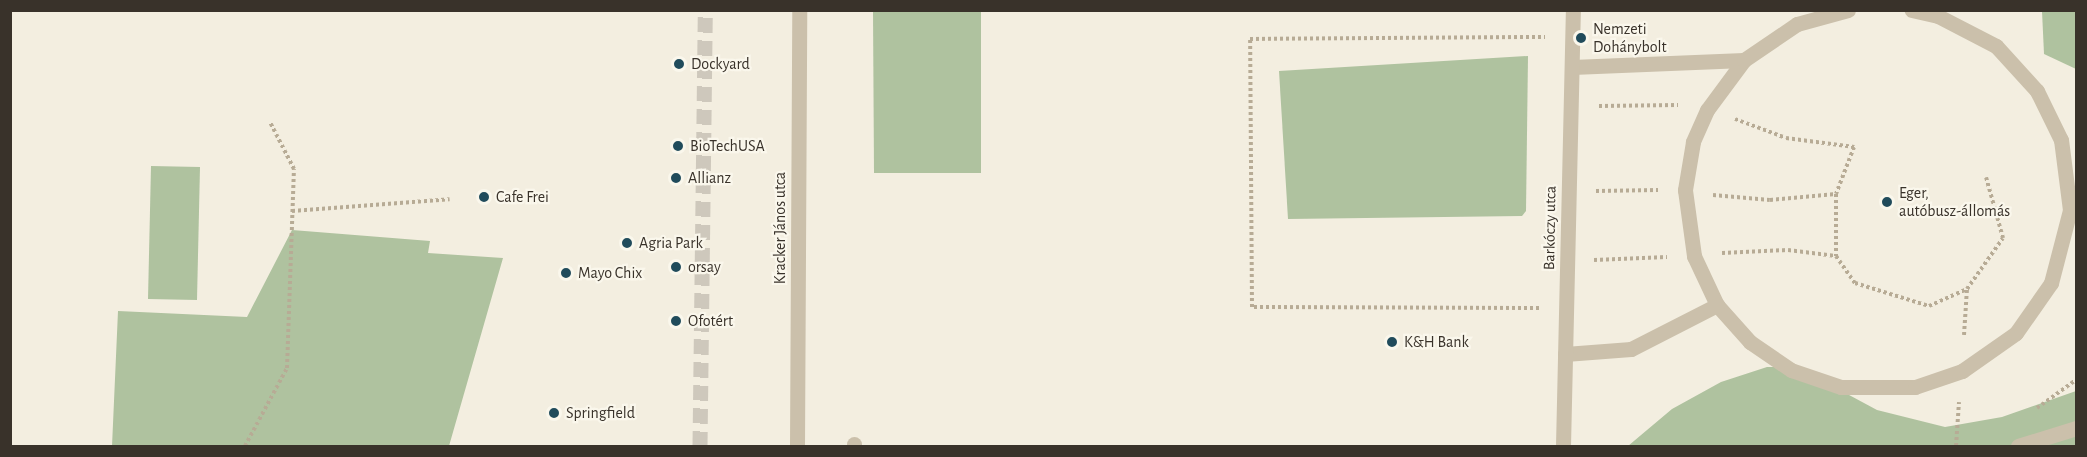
<!DOCTYPE html>
<html>
<head>
<meta charset="utf-8">
<style>
	body { margin:0 }
	#map { position:relative; width:2087px; height:457px; overflow:hidden; background:#f3eee0; font-family:"Alegreya Sans",sans-serif }
	div>[style] { position:absolute }
	[style*='--x'] { left:calc(var(--x)*1px); top:calc(var(--y)*1px); width:calc(var(--w)*1px); rotate:calc(var(--a)*1deg) }
	.green>* { inset:0; background:#afc29f }
	.minor-tunnel>* { height:15px; margin-top:-7.5px; transform-origin:0; background:repeating-linear-gradient(90deg,#cec8bc 0 15px,transparent 0 23px) }
	.path>* { height:4px; margin-top:-2px; transform-origin:0; background:repeating-linear-gradient(90deg,#b7ab95 0 3px,transparent 0 6px) }
	.service>* { height:15px; margin:-7.5px; padding:0 7.5px; transform-origin:7.5px; border-radius:7.5px; background:#cbc0ab }
	.minor>* { height:15px; margin:-7.5px; padding:0 7.5px; transform-origin:7.5px; border-radius:7.5px; background:#cbc0ab }
	.tertiary>* { height:15px; margin:-7.5px; padding:0 7.5px; transform-origin:7.5px; border-radius:7.5px; background:#cbc0ab }
	.dots>* { width:16px; height:16px; translate:-50% -50%; box-sizing:border-box; border:3px solid #faf7ec; border-radius:50% }
	span { translate:-50% -50%; white-space:nowrap; text-align:center; line-height:1.15; -webkit-text-stroke:4.5px #faf7ec; paint-order:stroke }
	.poi-label { font-size:16px; color:#39322a }
	.left { translate:0 -50%; text-align:left }
	.street-label { font-size:16px; color:#39322a }
	.frame { position:absolute; inset:0; border:12px solid #39322a; pointer-events:none }
</style>
</head>
<body>
<div id="map">
	<div class="green">
		<div style="clip-path:polygon(873px 11px,981px 11px,981px 173px,874px 173px)"></div>
		<div style="clip-path:polygon(2042px 11px,2076px 11px,2076px 69px,2044px 54px)"></div>
		<div style="clip-path:polygon(1528px 56px,1526px 211px,1522px 216px,1288px 219px,1279px 71px)"></div>
		<div style="clip-path:polygon(151px 166px,200px 167px,197px 300px,148px 299px)"></div>
		<div style="clip-path:polygon(292px 230px,430px 241px,428px 253px,503px 258px,449px 446px,112px 446px,118px 311px,247px 317px)"></div>
		<div style="clip-path:polygon(1767px 367px,1797px 367px,1877px 410px,1945px 427px,2002px 417px,2076px 391px,2076px 446px,1628px 446px,1672px 409px,1721px 382px)"></div>
	</div>
	<div class="minor-tunnel">
		<div style="--x:700;--y:446;--w:436;--a:-89.3"></div>
	</div>
	<div class="path">
		<div style="--x:1599;--y:106;--w:79;--a:-0.7"></div>
		<div style="--x:1735;--y:119;--w:54;--a:20.4"></div>
		<div style="--x:1786;--y:138;--w:69;--a:7.5"></div>
		<div style="--x:1854;--y:147;--w:50;--a:111"></div>
		<div style="--x:1836;--y:194;--w:62;--a:90"></div>
		<div style="--x:1596;--y:191;--w:62;--a:-0.9"></div>
		<div style="--x:1713;--y:195;--w:57;--a:5"></div>
		<div style="--x:1770;--y:200;--w:66;--a:-5.2"></div>
		<div style="--x:292;--y:211;--w:158;--a:-4.3"></div>
		<div style="--x:1722;--y:253;--w:66;--a:-2.6"></div>
		<div style="--x:1788;--y:250;--w:48;--a:7.1"></div>
		<div style="--x:1836;--y:256;--w:33;--a:55"></div>
		<div style="--x:1855;--y:283;--w:77;--a:17.3"></div>
		<div style="--x:1929;--y:306;--w:42;--a:-24.1"></div>
		<div style="--x:1967;--y:289;--w:62;--a:-54.8"></div>
		<div style="--x:2003;--y:238;--w:63;--a:-105.6"></div>
		<div style="--x:1594;--y:260;--w:73;--a:-2.4"></div>
		<div style="--x:1539;--y:308;--w:287;--a:-179.8"></div>
		<div style="--x:1252;--y:307;--w:268;--a:-90.4"></div>
		<div style="--x:1250;--y:39;--w:295;--a:-0.4"></div>
		<div style="--x:1964;--y:335;--w:46;--a:-86.3"></div>
		<div style="--x:2037;--y:408;--w:48;--a:-35.7"></div>
		<div style="--x:245;--y:446;--w:89;--a:-61.7"></div>
		<div style="--x:287;--y:368;--w:199;--a:-88"></div>
		<div style="--x:294;--y:169;--w:53;--a:-117.1"></div>
		<div style="--x:1956;--y:446;--w:44;--a:-86.1"></div>
	</div>
	<div class="service">
		<div style="--x:1744;--y:60;--w:62;--a:126.5"></div>
		<div style="--x:1707;--y:110;--w:35;--a:114"></div>
		<div style="--x:1693;--y:142;--w:49;--a:99.5"></div>
		<div style="--x:1685;--y:190;--w:67;--a:82.2"></div>
		<div style="--x:1694;--y:256;--w:54;--a:64.9"></div>
		<div style="--x:1717;--y:305;--w:50;--a:48.3"></div>
		<div style="--x:1750;--y:342;--w:50;--a:34.3"></div>
		<div style="--x:1791;--y:370;--w:53;--a:18.8"></div>
		<div style="--x:1841;--y:387;--w:74;--a:0"></div>
		<div style="--x:1915;--y:387;--w:50;--a:-18.8"></div>
		<div style="--x:1962;--y:371;--w:66;--a:-35.1"></div>
		<div style="--x:2016;--y:333;--w:61;--a:-55"></div>
		<div style="--x:2051;--y:283;--w:75;--a:-75.4"></div>
		<div style="--x:2070;--y:210;--w:71;--a:-97.3"></div>
		<div style="--x:2061;--y:140;--w:55;--a:-116.1"></div>
		<div style="--x:2037;--y:91;--w:61;--a:-132.3"></div>
		<div style="--x:1996;--y:46;--w:65;--a:-152.7"></div>
		<div style="--x:1938;--y:16;--w:27;--a:-167"></div>
		<div style="--x:1572;--y:67;--w:172;--a:-2.3"></div>
		<div style="--x:1744;--y:60;--w:64;--a:-34.2"></div>
		<div style="--x:1797;--y:24;--w:53;--a:-15.4"></div>
		<div style="--x:1565;--y:354;--w:66;--a:-4.3"></div>
		<div style="--x:1631;--y:349;--w:97;--a:-27.1"></div>
		<div style="--x:854;--y:446;--w:2;--a:-90"></div>
		<div style="--x:2018;--y:446;--w:61;--a:-17.2"></div>
	</div>
	<div class="minor">
		<div style="--x:797;--y:446;--w:436;--a:-89.7"></div>
	</div>
	<div class="tertiary">
		<div style="--x:1563;--y:446;--w:436;--a:-88.7"></div>
	</div>
	<div class="dots">
		<div style="left:1581px;top:38px;background:#204b5b"></div>
		<div style="left:679px;top:64px;background:#204b5b"></div>
		<div style="left:678px;top:146px;background:#204b5b"></div>
		<div style="left:676px;top:178px;background:#204b5b"></div>
		<div style="left:484px;top:197px;background:#204b5b"></div>
		<div style="left:1887px;top:202px;background:#204b5b"></div>
		<div style="left:627px;top:243px;background:#204b5b"></div>
		<div style="left:676px;top:267px;background:#204b5b"></div>
		<div style="left:566px;top:273px;background:#204b5b"></div>
		<div style="left:676px;top:321px;background:#204b5b"></div>
		<div style="left:1392px;top:342px;background:#204b5b"></div>
		<div style="left:554px;top:413px;background:#204b5b"></div>
	</div>
	<div class="poi-label">
		<span class="left" style="left:1593px;top:38px">Nemzeti<br>Dohánybolt</span>
		<span class="left" style="left:691px;top:64px">Dockyard</span>
		<span class="left" style="left:690px;top:146px">BioTechUSA</span>
		<span class="left" style="left:688px;top:178px">Allianz</span>
		<span class="left" style="left:1899px;top:202px">Eger,<br>autóbusz-állomás</span>
		<span class="left" style="left:496px;top:197px">Cafe Frei</span>
		<span class="left" style="left:639px;top:243px">Agria Park</span>
		<span class="left" style="left:688px;top:267px">orsay</span>
		<span class="left" style="left:578px;top:273px">Mayo Chix</span>
		<span class="left" style="left:688px;top:321px">Ofotért</span>
		<span class="left" style="left:1404px;top:342px">K&amp;H Bank</span>
		<span class="left" style="left:566px;top:413px">Springfield</span>
	</div>
	<div class="street-label">
		<span style="left:780px;top:228px;rotate:-90deg">Kracker János utca</span>
		<span style="left:1550px;top:228px;rotate:-89deg">Barkóczy utca</span>
	</div>
	<div class="frame"></div>
</div>
</body>
</html>
